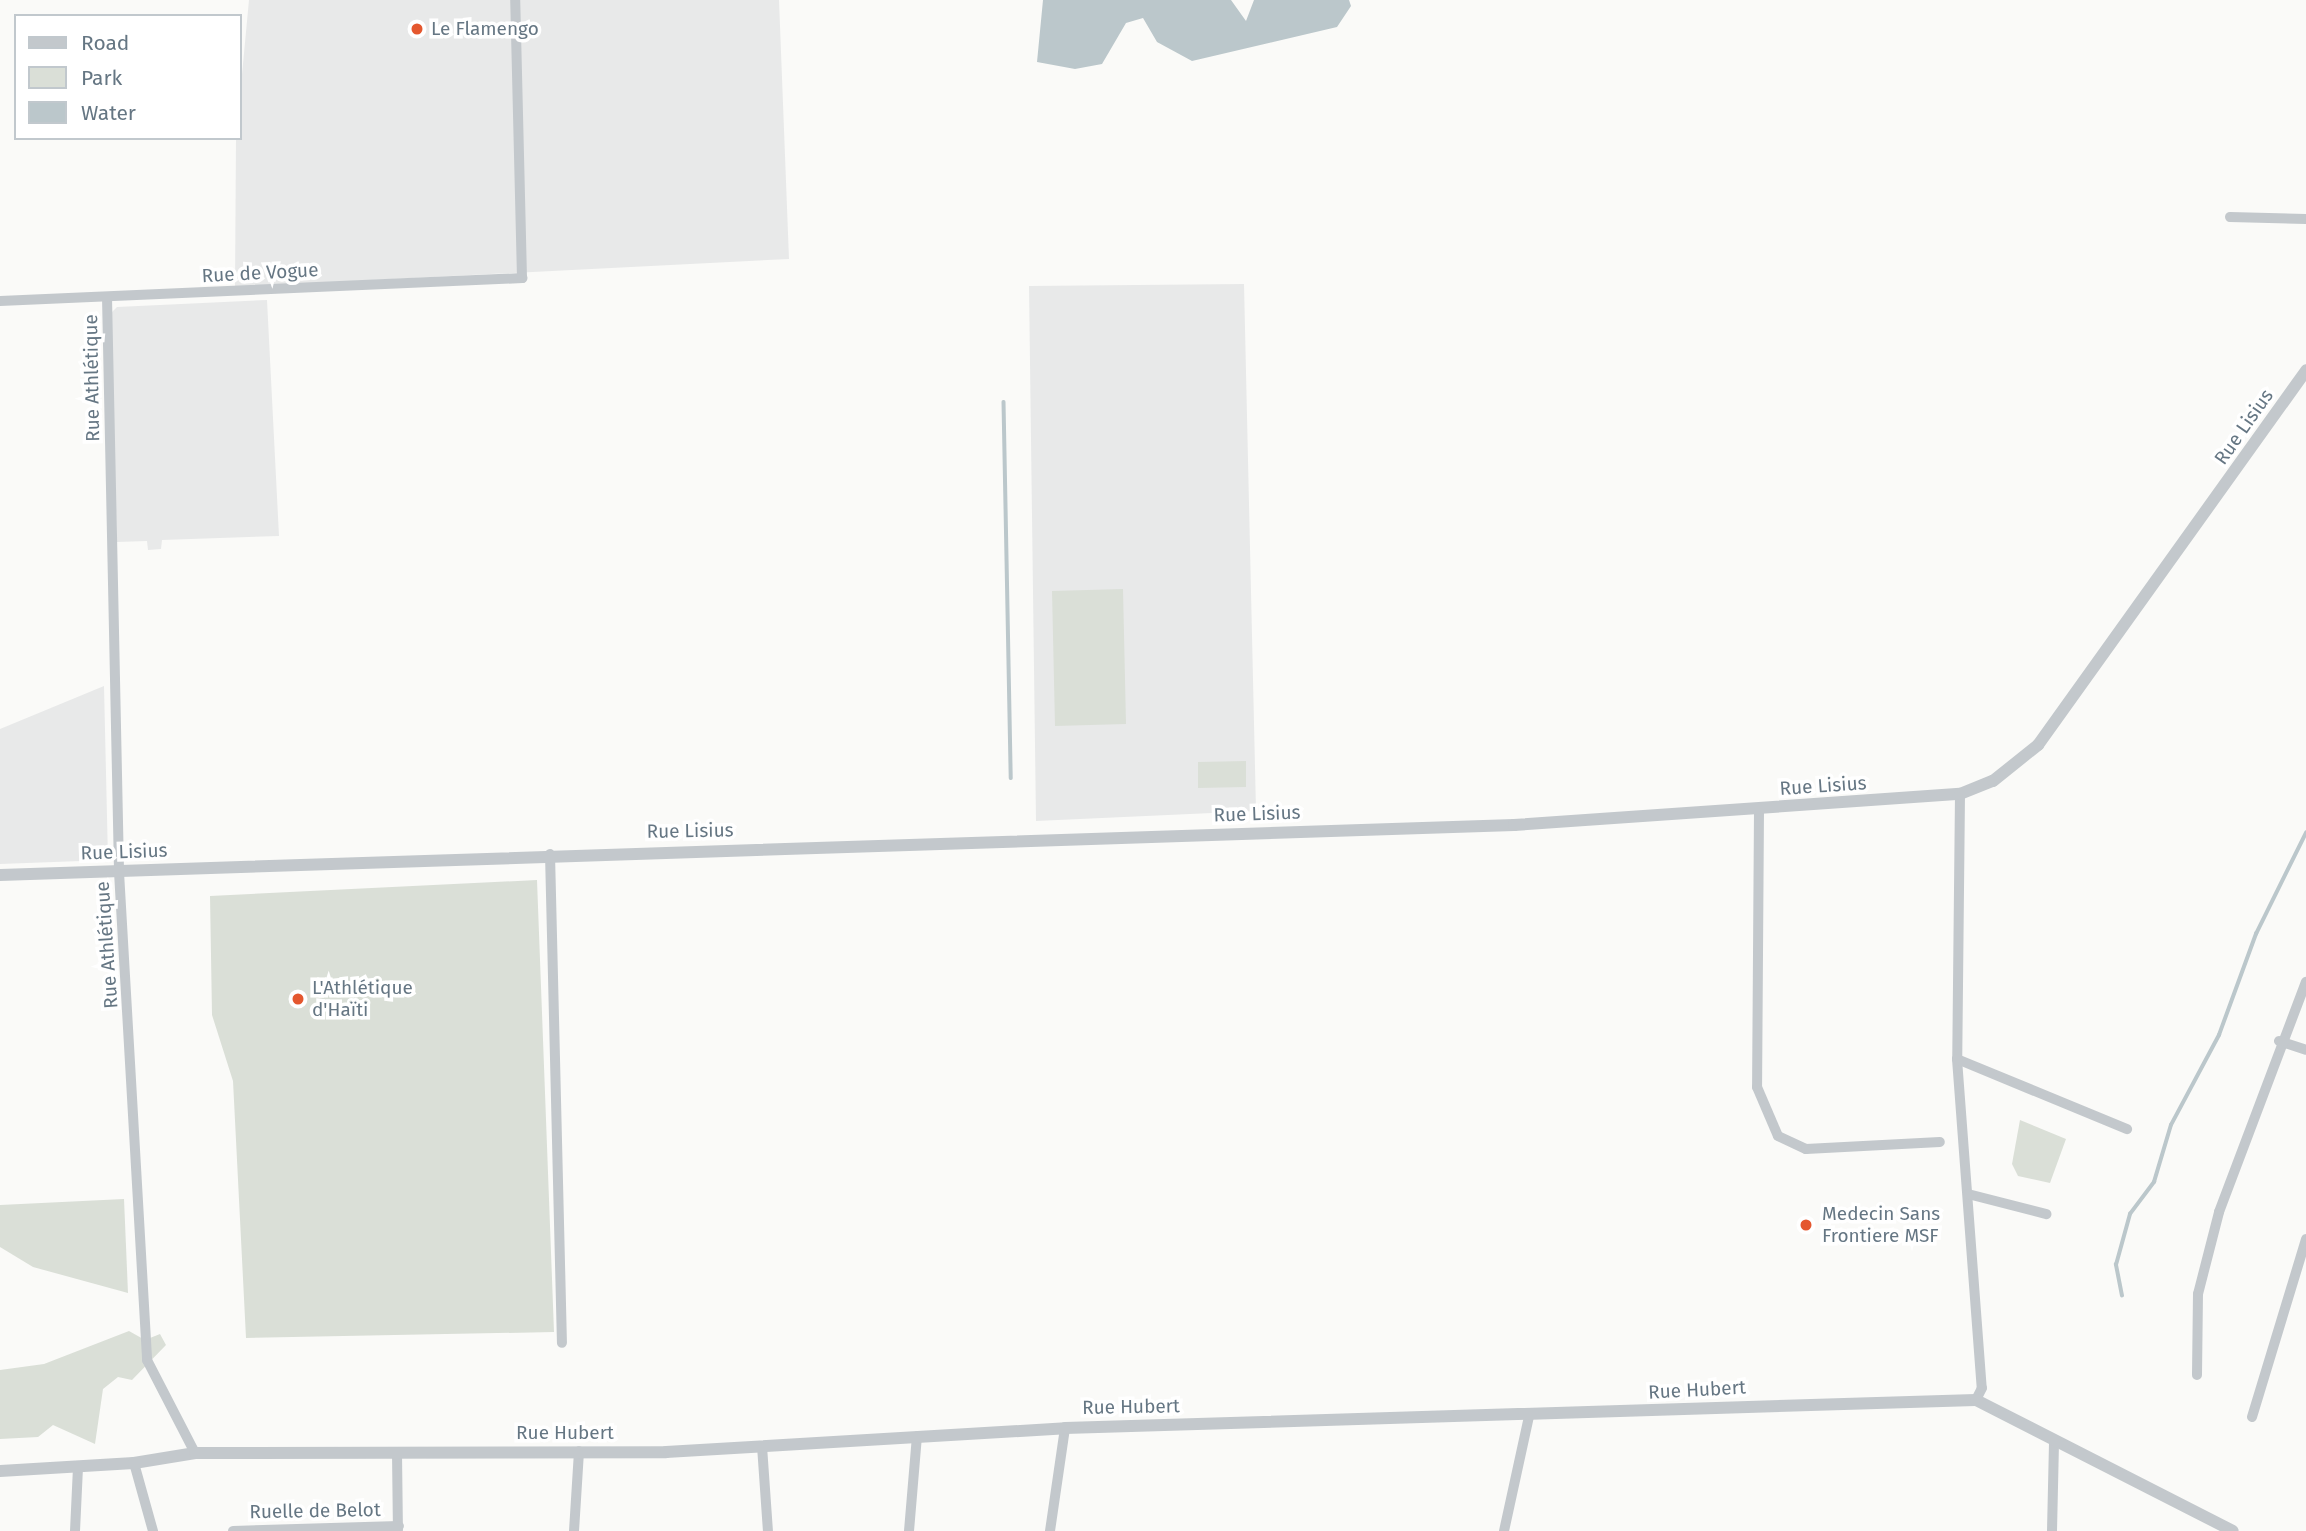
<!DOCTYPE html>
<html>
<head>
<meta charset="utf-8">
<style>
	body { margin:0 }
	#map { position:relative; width:2306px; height:1531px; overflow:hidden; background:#fafaf8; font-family:"Fira Sans",sans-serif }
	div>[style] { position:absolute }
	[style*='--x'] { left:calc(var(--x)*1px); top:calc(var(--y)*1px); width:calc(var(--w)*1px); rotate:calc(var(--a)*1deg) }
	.built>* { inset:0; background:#e8e9e9 }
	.green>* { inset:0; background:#dadfd7 }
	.water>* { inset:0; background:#bbc7cb }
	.stream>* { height:3.5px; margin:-1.75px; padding:0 1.75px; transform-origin:1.75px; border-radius:1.75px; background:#bbc7cb }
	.minor>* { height:10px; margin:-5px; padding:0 5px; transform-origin:5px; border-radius:5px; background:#c3c8cc }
	.tertiary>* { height:12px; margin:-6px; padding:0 6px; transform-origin:6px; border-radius:6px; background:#c3c8cc }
	.dots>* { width:19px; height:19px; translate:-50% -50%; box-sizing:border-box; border:4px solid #fff; border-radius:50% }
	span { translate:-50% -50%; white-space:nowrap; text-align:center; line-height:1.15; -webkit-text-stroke:7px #fff; paint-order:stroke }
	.poi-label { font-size:19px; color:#657683 }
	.left { translate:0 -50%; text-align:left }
	.street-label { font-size:19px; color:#657683 }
	.legend { position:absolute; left:14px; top:14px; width:228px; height:126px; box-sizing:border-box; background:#fff; border:2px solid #c1c8cd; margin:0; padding:9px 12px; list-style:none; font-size:21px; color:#657683 }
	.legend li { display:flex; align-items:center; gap:14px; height:35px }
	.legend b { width:35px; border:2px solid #c1c8cd }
</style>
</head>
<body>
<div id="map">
	<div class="built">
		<div style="clip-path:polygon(249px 0,779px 0,789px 259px,235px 287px,236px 138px)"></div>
		<div style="clip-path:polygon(1244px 284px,1256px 811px,1036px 821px,1029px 286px)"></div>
		<div style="clip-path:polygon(267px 300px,279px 536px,162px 540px,161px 549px,148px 550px,147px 541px,117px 542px,110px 314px,117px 307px)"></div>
		<div style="clip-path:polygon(104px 686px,108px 860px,0 864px,0 729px)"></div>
	</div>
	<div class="green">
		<div style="clip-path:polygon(1123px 589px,1126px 724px,1055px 726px,1052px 591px)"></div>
		<div style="clip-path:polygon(1246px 761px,1246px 787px,1198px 788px,1198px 762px)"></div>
		<div style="clip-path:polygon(537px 880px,554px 1332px,246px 1338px,233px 1081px,212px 1015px,210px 896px)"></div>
		<div style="clip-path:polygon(2020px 1120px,2066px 1139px,2050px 1183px,2018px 1176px,2012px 1164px)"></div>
		<div style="clip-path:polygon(124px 1199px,128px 1293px,33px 1267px,0 1247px,0 1205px)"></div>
		<div style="clip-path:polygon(129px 1331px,145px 1340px,160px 1334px,166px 1345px,132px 1380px,118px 1377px,103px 1389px,95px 1444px,53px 1425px,38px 1437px,0 1439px,0 1370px,44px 1364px)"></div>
	</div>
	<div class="water">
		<div style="clip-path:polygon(1043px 0,1231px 0,1246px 21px,1254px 0,1349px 0,1351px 6px,1337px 27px,1192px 61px,1157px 42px,1143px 18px,1126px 23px,1102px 64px,1075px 69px,1037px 62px)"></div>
	</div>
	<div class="stream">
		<div style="--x:1004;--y:402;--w:376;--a:88.9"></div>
		<div style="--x:2122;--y:1296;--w:32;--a:-101"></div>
		<div style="--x:2116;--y:1265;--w:53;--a:-74.6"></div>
		<div style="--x:2130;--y:1214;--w:40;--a:-53"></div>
		<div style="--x:2154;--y:1182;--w:59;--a:-73.4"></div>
		<div style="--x:2171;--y:1125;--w:102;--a:-61.9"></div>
		<div style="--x:2219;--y:1035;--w:108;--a:-69.9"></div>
		<div style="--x:2256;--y:934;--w:113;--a:-63.7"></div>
	</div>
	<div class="minor">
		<div style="--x:2230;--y:217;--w:76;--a:1.5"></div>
		<div style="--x:107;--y:297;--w:575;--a:88.8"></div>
		<div style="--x:119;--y:872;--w:489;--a:86.7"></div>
		<div style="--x:147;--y:1360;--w:105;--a:62.7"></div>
		<div style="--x:0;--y:301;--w:523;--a:-2.52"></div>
		<div style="--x:522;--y:278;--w:278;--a:-91.4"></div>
		<div style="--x:1960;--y:794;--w:265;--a:90.6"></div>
		<div style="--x:1957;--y:1059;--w:330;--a:85.7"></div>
		<div style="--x:1982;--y:1388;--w:13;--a:117"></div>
		<div style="--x:1759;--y:810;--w:277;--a:90.4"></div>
		<div style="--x:1757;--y:1087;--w:53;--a:66.8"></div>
		<div style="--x:1778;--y:1136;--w:31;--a:25"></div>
		<div style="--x:1806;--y:1149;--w:134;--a:-3"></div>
		<div style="--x:550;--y:854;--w:489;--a:88.6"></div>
		<div style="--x:2279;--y:1041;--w:28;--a:18"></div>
		<div style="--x:1957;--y:1059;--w:184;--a:22.4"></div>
		<div style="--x:1968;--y:1194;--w:81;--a:14.4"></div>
		<div style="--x:2197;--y:1375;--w:81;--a:-89.3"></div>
		<div style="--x:2198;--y:1294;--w:85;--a:-75.6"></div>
		<div style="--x:2219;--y:1212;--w:246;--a:-69.3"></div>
		<div style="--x:2252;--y:1417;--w:186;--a:-73.1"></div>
		<div style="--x:762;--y:1446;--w:85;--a:86"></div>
		<div style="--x:397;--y:1453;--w:77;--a:89.3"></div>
		<div style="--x:134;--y:1463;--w:71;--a:74.4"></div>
		<div style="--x:75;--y:1531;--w:63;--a:-87.3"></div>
		<div style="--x:233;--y:1531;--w:166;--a:-1.7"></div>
		<div style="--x:574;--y:1531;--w:80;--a:-86.4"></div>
		<div style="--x:909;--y:1531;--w:95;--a:-85.2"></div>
		<div style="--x:1050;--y:1531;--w:104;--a:-81.7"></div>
		<div style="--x:1504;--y:1531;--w:118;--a:-77.7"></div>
		<div style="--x:2052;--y:1531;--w:87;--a:-88.7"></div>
	</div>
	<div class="tertiary">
		<div style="--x:0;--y:875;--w:1515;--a:-1.89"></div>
		<div style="--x:1514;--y:825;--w:447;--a:-4"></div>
		<div style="--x:1960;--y:794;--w:35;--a:-22"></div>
		<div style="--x:1993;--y:781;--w:58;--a:-38.7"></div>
		<div style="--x:2038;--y:745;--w:461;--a:-54.4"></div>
		<div style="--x:0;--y:1471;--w:134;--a:-3.4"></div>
		<div style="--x:134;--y:1463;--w:62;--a:-9.3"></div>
		<div style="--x:195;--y:1453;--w:471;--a:-0.1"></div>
		<div style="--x:666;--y:1452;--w:400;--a:-3.4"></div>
		<div style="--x:1065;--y:1428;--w:911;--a:-1.76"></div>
		<div style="--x:1976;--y:1400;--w:288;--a:27"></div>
	</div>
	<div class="dots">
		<div style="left:417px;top:29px;background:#e4572e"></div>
		<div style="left:298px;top:999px;background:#e4572e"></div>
		<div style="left:1806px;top:1225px;background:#e4572e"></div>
	</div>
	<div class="poi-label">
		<span class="left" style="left:431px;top:29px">Le Flamengo</span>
		<span class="left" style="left:312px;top:999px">L'Athlétique<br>d'Haïti</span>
		<span class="left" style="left:1822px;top:1225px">Medecin Sans<br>Frontiere MSF</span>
	</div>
	<div class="street-label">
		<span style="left:260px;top:273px;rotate:-3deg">Rue de Vogue</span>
		<span style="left:92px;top:378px;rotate:-91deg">Rue Athlétique</span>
		<span style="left:2244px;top:427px;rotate:-55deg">Rue Lisius</span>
		<span style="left:1823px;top:786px;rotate:-4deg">Rue Lisius</span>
		<span style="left:1257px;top:814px;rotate:-2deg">Rue Lisius</span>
		<span style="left:690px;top:831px;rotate:-1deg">Rue Lisius</span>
		<span style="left:124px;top:852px;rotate:-2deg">Rue Lisius</span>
		<span style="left:107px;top:945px;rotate:-94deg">Rue Athlétique</span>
		<span style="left:1697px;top:1390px;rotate:-3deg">Rue Hubert</span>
		<span style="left:1131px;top:1407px;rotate:-1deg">Rue Hubert</span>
		<span style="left:565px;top:1433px">Rue Hubert</span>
		<span style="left:315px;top:1511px;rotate:-1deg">Ruelle de Belot</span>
	</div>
	<ul class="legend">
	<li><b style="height:9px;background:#c3c8cc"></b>Road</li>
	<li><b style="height:19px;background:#dadfd7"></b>Park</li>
	<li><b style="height:19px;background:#bbc7cb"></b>Water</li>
	</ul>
</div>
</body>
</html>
